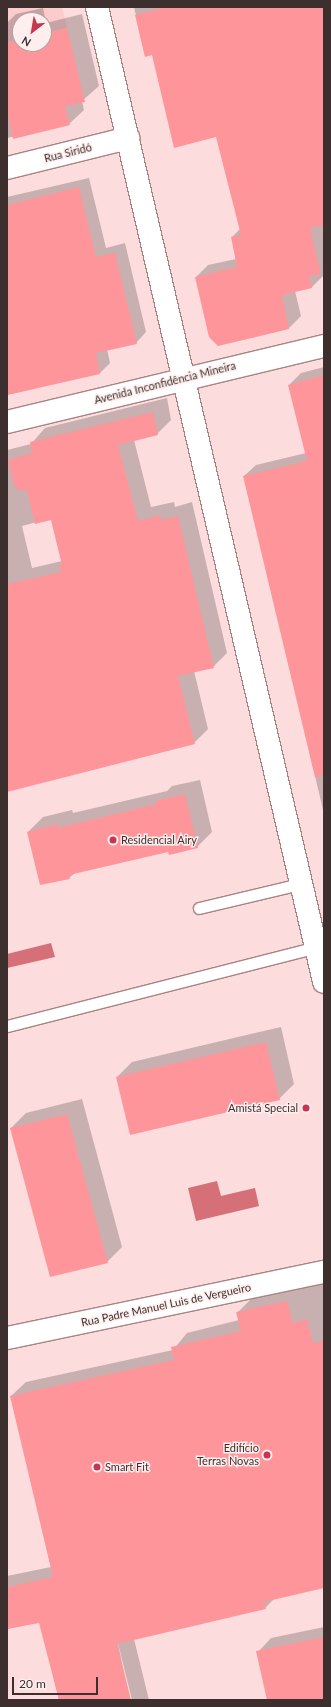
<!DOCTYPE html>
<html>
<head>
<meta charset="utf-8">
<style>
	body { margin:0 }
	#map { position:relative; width:331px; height:1707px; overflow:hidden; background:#fcdcdd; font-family:Lato,sans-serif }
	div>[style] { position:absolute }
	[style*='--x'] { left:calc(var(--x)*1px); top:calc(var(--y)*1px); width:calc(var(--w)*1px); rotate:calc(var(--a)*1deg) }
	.built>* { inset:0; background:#fbcbcd }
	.water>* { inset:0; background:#d57078 }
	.shadow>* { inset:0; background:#0003 }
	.building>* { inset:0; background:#fd959b }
	.roads { filter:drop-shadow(1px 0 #a78384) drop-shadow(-1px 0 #a78384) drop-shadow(0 1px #a78384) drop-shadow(0 -1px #a78384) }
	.service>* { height:11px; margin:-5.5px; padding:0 5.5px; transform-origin:5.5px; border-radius:5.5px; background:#fff }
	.minor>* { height:22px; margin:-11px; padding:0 11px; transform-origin:11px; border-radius:11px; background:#fff }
	.tertiary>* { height:22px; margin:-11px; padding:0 11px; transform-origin:11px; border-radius:11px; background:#fff }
	.dots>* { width:11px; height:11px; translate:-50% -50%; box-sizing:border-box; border:2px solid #feeeee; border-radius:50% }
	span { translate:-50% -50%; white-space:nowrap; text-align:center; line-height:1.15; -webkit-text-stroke:3px #feeeee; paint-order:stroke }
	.street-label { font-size:11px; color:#3e2f2f }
	.poi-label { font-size:11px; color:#3e2f2f }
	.left { translate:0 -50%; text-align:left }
	.right { translate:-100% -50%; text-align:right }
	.frame { position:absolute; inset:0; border:8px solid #3e2f2f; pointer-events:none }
	.north { position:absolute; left:12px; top:12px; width:40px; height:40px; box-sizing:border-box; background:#feeeee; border:1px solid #b1a2a2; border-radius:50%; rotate:211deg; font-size:11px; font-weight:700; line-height:16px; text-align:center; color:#3e2f2f }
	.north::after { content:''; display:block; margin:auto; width:14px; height:18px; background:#c7364e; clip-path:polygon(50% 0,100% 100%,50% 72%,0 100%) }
	.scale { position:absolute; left:12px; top:1677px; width:86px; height:18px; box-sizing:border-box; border:2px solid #3e2f2f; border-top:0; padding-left:5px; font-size:12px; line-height:14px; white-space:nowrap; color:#3e2f2f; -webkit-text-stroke:3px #feeeee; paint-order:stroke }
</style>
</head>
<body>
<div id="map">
	<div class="built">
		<div style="clip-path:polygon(7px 7px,62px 7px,67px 28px,44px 33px,44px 20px,20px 20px,20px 39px,7px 42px)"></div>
	</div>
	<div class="water">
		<div style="clip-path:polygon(51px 943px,55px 957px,7px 968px,7px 954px)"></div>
		<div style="clip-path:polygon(217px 1181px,221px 1196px,255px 1188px,259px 1206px,196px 1221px,188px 1188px)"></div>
	</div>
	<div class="shadow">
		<div style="clip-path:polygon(134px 7px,324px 7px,324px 275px,312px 287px,295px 291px,301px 316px,289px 328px,219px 345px,196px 277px,208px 265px,236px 259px,232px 237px,240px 229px,217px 136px,153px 54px,145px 56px)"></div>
		<div style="clip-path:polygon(evenodd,43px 8px,46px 23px,82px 14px,99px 86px,82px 101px,84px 110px,69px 124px,7px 138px,7px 23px,16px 14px,43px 8px,20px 20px,44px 20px,44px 44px,20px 44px,20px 20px)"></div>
		<div style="clip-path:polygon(89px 178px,106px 248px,125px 243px,146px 332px,136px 343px,107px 349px,110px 363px,100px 373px,7px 395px,7px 197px)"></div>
		<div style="clip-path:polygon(324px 367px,324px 814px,244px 476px,256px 465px,306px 453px,289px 385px,301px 373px)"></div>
		<div style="clip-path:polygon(evenodd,167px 398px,171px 420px,157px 434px,134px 440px,151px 507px,174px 502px,175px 507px,192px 502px,227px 653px,213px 667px,194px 671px,208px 729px,194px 743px,7px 791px,7px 450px,31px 444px,45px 428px,167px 398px,52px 518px,62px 561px,32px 568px,22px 526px,52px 518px)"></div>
		<div style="clip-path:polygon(200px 780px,212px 832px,197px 847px,168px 850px,75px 873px,69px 878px,28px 832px,43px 817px,72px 810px,73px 813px,167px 791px,172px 786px)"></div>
		<div style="clip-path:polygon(281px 1027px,294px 1084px,279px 1099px,117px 1077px,132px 1062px)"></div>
		<div style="clip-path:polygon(82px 1099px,122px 1247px,107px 1262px,11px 1128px,26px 1113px)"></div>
		<div style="clip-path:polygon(324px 1282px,324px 1587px,274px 1599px,265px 1608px,134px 1639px,149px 1700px,132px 1700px,117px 1639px,130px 1700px,59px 1700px,40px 1622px,7px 1629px,7px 1576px,51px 1567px,11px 1396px,26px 1382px,173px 1350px,187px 1333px,239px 1320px,237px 1313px,252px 1298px)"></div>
		<div style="clip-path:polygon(324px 1627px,324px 1700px,268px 1700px,258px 1652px,271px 1638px)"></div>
	</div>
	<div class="building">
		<div style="clip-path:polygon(167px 7px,324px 7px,324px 225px,310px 228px,321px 274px,309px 276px,312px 288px,282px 295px,289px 329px,218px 346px,209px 337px,195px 277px,237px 267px,231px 237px,241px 235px,216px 137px,174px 148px,152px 55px,145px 57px,135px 15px)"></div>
		<div style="clip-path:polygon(67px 28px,85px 102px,65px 106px,70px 125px,13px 139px,7px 112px,7px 43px,20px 39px,20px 44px,44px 44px,44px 34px)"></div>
		<div style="clip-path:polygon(79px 187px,96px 257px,115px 253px,137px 344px,96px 353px,100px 374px,7px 395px,7px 205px)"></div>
		<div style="clip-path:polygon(324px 375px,324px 776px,315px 777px,243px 476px,307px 461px,288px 385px)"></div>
		<div style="clip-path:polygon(153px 412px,158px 435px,118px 445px,138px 521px,160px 515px,161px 520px,178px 516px,214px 668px,178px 676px,195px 744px,7px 792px,7px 584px,61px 572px,59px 565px,62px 565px,51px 520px,35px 524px,27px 491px,15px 488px,8px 460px,32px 453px,30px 442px)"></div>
		<div style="clip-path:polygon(185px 794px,198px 848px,169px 855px,168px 852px,69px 875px,70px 879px,40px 885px,27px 832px,57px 824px,58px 828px,156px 804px,156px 801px)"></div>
		<div style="clip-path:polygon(266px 1042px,280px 1100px,130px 1135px,116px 1077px)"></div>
		<div style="clip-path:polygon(67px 1114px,108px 1263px,50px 1277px,10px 1128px)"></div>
		<div style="clip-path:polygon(287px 1301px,293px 1323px,307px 1319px,313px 1343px,324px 1341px,324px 1588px,264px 1602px,266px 1609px,117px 1644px,131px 1700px,59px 1700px,39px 1623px,7px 1629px,7px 1587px,53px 1577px,10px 1396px,174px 1360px,171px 1347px,241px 1331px,236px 1312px)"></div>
		<div style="clip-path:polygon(324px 1637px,324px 1700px,267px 1700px,256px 1651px)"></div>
	</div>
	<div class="roads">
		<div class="service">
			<div style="--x:199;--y:908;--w:104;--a:-13.4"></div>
			<div style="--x:7;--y:1026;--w:319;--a:-14.3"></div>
		</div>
		<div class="minor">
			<div style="--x:97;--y:7;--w:1001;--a:76.89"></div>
			<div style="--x:7;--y:168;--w:125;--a:-13.9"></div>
			<div style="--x:7;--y:1338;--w:324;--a:-11.8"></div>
		</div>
		<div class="tertiary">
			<div style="--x:7;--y:422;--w:326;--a:-13.5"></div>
		</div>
	</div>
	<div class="dots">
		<div style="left:113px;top:840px;background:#c7364e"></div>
		<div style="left:306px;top:1108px;background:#c7364e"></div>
		<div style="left:267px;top:1455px;background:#c7364e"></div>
		<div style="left:97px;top:1467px;background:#c7364e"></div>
	</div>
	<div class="street-label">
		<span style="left:68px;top:153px;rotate:-14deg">Rua Siridó</span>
		<span style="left:165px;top:383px;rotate:-14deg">Avenida Inconfidência Mineira</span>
		<span style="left:166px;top:1305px;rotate:-12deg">Rua Padre Manuel Luis de Vergueiro</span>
	</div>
	<div class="poi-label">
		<span class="left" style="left:121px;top:840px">Residencial Airy</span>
		<span class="right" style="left:298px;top:1108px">Amistá Special</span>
		<span class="right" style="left:259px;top:1455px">Edifício<br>Terras Novas</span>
		<span class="left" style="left:105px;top:1467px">Smart Fit</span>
	</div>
	<div class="frame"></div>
	<div class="north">N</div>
	<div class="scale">20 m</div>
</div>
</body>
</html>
